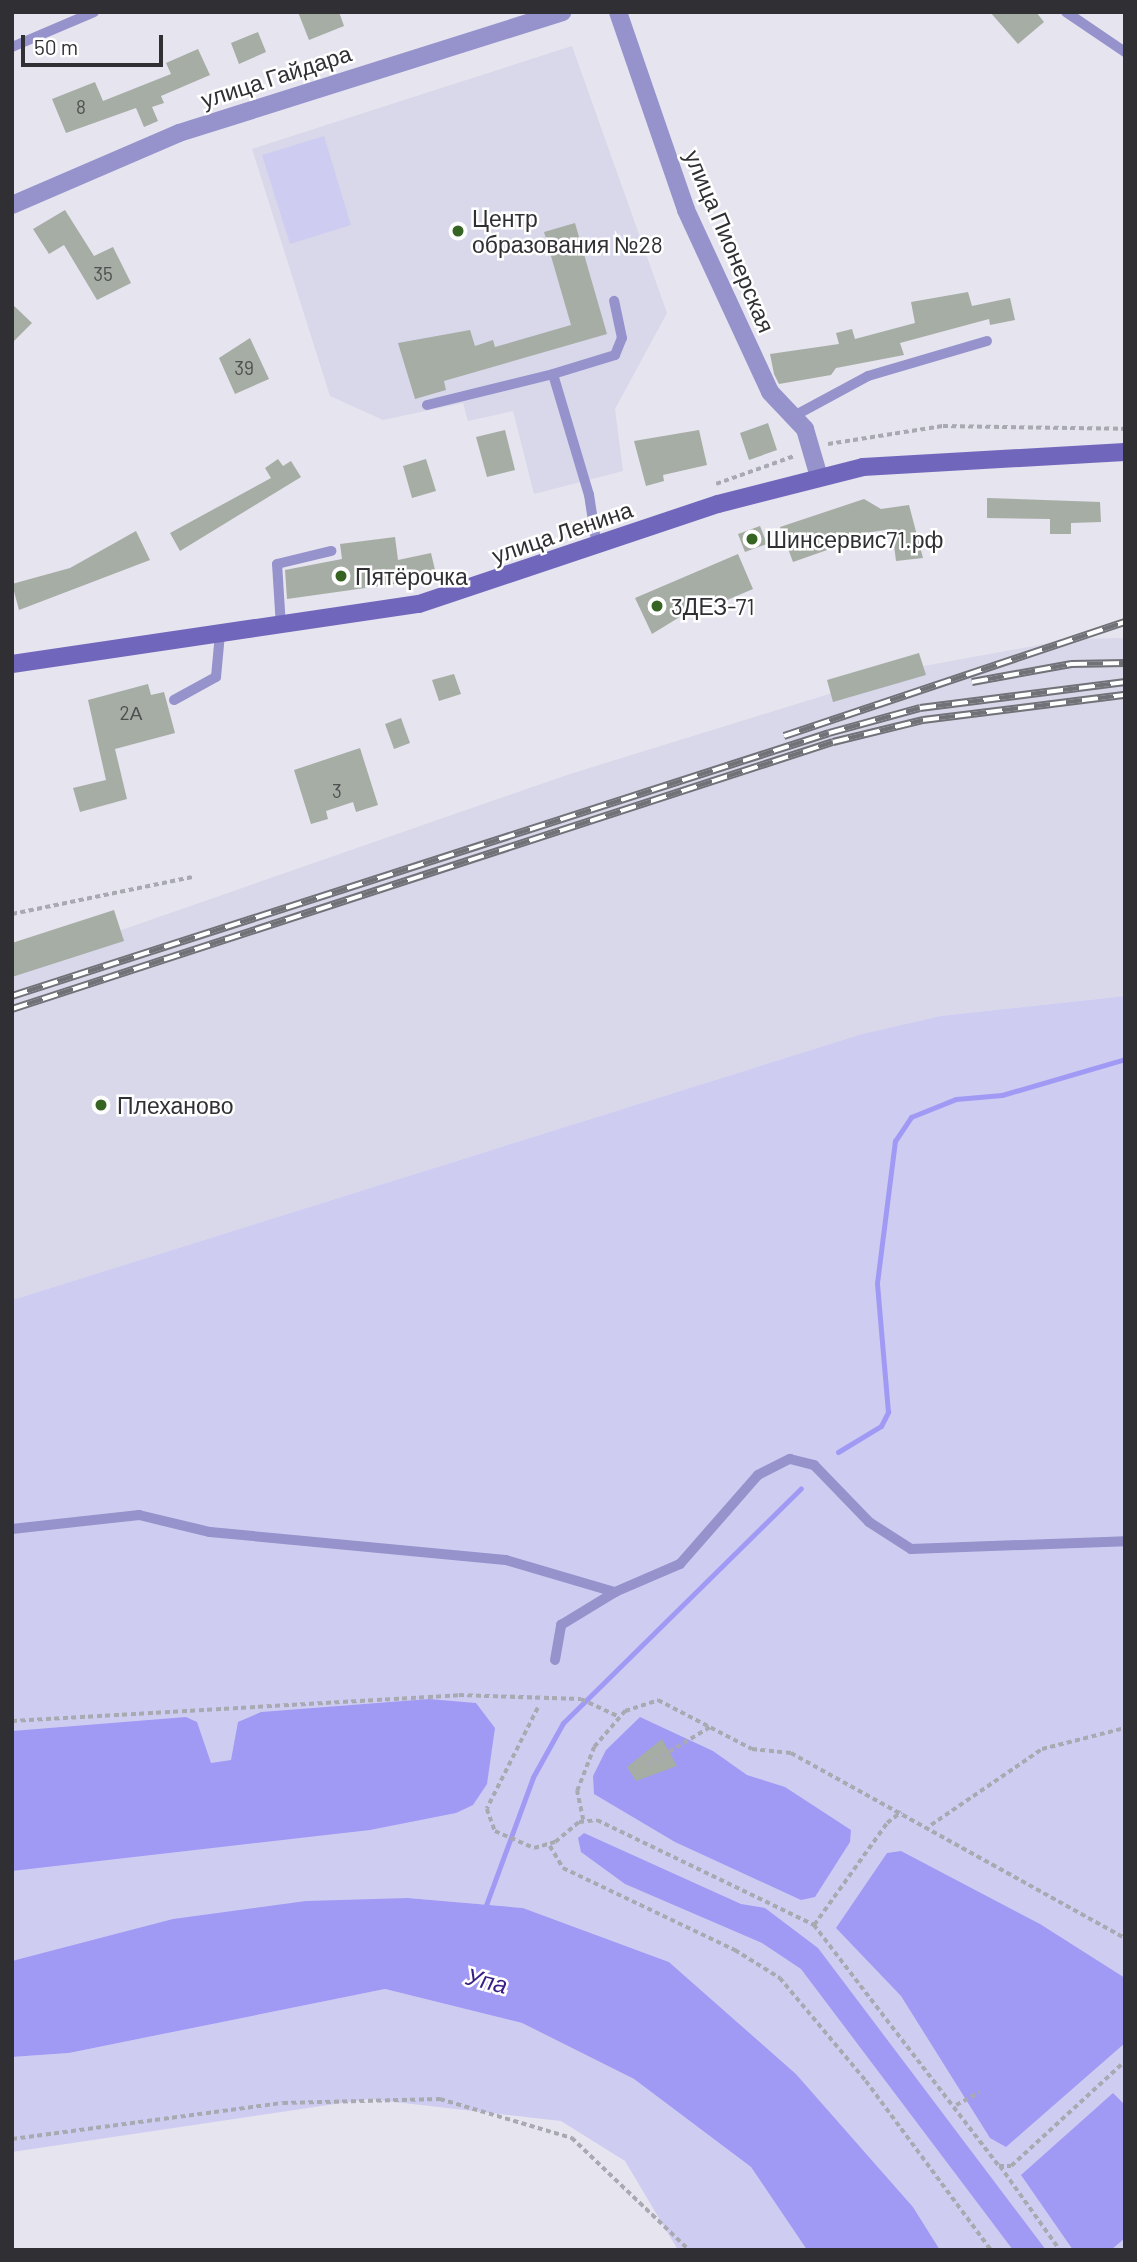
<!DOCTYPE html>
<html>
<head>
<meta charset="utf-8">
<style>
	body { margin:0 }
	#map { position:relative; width:1137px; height:2262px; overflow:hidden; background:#e5e4ef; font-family:Barlow,sans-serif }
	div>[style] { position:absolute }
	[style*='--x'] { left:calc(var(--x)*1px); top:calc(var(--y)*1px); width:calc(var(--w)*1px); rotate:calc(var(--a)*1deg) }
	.built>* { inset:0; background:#d8d8ea }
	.green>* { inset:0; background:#cecdf1 }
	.water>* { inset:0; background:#a19af5 }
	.stream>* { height:5px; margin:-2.5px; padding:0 2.5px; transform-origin:2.5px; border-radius:2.5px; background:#a19af5 }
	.building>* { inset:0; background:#a6ada4 }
	.path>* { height:3.5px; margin-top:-1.75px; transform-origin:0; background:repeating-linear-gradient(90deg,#a9a9b1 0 5px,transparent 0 8.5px) }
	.lane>* { height:10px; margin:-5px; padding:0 5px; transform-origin:5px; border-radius:5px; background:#9592cc }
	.street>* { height:18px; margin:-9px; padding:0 9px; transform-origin:9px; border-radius:9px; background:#9592cc }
	.secondary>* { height:18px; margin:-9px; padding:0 9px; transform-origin:9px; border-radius:9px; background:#7067bc }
	.rail>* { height:8px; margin-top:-4px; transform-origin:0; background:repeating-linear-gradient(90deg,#fff 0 16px,#717178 0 32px); box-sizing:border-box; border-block:2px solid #717178 }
	.dots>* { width:19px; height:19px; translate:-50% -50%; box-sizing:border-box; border:4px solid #fff; border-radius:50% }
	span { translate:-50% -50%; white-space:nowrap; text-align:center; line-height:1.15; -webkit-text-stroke:5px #fff; paint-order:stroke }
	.number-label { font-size:19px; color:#4e4f50 }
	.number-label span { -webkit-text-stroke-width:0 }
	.street-label { font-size:23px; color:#303034 }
	.poi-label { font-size:23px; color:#303034 }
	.left { translate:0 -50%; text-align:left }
	.water-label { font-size:24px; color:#381e85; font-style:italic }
	.frame { position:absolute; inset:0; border:14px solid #303034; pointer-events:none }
	.scale { position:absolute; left:21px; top:35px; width:142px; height:32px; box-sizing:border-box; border:4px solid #303034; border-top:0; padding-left:9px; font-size:21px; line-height:24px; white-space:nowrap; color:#303034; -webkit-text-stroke:5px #fff; paint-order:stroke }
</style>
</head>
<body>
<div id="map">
	<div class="built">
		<div style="clip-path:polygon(572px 46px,667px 313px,615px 409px,623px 471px,534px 494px,513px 411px,468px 421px,463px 403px,383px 420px,330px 396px,252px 149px)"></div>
		<div style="clip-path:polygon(1125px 638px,1125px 996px,940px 1016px,862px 1034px,12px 1300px,12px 968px,570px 774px,913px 668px,1072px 639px)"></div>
	</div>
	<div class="green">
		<div style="clip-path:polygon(324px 136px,351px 225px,290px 244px,262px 155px)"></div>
		<div style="clip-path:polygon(1125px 996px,1125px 2250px,940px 2250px,913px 2207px,796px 2074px,669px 1962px,523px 1908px,408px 1898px,12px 1961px,12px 1300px,862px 1034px,940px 1016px)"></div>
		<div style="clip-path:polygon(385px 1989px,522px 2023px,634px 2079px,751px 2167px,807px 2250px,678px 2250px,625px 2161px,561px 2121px,369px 2099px,12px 2152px,12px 2057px,69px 2053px)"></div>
	</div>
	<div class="water">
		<div style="clip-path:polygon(429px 1699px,476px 1703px,495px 1728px,487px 1784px,473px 1805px,456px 1813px,370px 1830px,12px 1871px,12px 1731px,186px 1717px,197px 1722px,211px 1763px,231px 1760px,238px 1722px,261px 1712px)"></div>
		<div style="clip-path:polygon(640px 1717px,713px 1751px,747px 1775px,785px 1787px,851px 1830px,850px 1842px,815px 1897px,801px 1900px,675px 1842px,594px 1794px,593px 1776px,606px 1750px)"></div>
		<div style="clip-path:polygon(584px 1833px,741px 1904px,765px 1908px,818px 1948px,1046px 2250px,1013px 2250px,801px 1969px,762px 1943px,625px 1884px,581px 1852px,578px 1838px)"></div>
		<div style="clip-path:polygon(901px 1851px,1040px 1924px,1125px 1978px,1125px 2043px,1006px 2147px,990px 2138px,901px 1996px,836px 1928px,887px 1853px)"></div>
		<div style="clip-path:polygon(408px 1898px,523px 1908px,669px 1962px,796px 2074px,913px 2207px,940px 2250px,807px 2250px,751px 2167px,634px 2079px,522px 2023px,385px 1989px,69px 2053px,12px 2057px,12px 1961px,173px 1919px,306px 1901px)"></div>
		<div style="clip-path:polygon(1113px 2093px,1125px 2105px,1125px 2238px,1111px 2250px,1073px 2250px,1021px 2175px)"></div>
	</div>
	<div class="stream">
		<div style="--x:838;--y:1452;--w:50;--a:-31.2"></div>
		<div style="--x:881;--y:1426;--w:16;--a:-63"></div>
		<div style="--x:888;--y:1412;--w:129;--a:-94.9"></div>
		<div style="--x:877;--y:1283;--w:143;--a:-82.8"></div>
		<div style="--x:895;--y:1141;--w:29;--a:-56"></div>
		<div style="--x:911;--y:1117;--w:48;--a:-21.8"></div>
		<div style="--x:956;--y:1099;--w:46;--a:-5"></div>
		<div style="--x:1002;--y:1095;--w:128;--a:-16.3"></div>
		<div style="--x:486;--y:1905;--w:136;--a:-69.8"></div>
		<div style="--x:533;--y:1777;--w:62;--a:-60.9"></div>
		<div style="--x:563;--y:1723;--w:334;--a:-44.6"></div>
	</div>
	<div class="building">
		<div style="clip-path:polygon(298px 12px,339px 12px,344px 26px,309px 40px)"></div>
		<div style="clip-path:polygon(990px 12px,1036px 12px,1044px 22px,1018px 44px)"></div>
		<div style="clip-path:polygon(258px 32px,266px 52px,239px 64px,231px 43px)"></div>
		<div style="clip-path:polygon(198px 49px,210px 75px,161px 96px,164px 103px,152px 107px,158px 121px,144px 127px,136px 108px,66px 133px,52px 99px,95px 82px,103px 101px,171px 74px,166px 63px)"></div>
		<div style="clip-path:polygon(65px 210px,94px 256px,113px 247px,131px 283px,97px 300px,64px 245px,49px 254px,33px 229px)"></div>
		<div style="clip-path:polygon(575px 223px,607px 334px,444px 381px,446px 390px,415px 399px,398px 343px,470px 330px,475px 346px,493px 340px,495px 347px,571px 325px,544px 232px)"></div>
		<div style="clip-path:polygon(968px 292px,972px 306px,1010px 298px,1015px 320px,990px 325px,989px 319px,900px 343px,904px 355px,836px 368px,831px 375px,779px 384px,774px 374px,770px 354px,839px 344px,836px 333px,852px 329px,855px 339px,915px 323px,911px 302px)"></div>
		<div style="clip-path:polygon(12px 304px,32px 323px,12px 343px)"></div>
		<div style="clip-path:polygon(250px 338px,269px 379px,235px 394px,219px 358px)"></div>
		<div style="clip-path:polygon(768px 423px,777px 450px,749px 460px,740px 433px)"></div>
		<div style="clip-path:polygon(505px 430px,515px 470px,487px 477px,476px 437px)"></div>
		<div style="clip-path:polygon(699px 430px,707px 465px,663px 475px,664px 481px,646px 486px,634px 441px)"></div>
		<div style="clip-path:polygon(278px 459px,283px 466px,291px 461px,301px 477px,180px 551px,170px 533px,271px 478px,265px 468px)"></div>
		<div style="clip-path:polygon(426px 459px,436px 491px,412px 498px,403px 466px)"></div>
		<div style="clip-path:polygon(987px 498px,1100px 502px,1101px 522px,1071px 523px,1071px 534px,1050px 534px,1050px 519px,987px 518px)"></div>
		<div style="clip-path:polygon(864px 499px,881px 509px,909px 505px,923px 558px,896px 561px,892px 529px,826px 539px,830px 549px,793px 562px,780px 527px)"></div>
		<div style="clip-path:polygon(760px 526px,767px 544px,745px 552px,738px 534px)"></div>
		<div style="clip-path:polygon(136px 531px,150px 560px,19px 610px,12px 584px,70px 568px)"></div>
		<div style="clip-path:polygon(395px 537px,398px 560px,431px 553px,435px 570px,401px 577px,401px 583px,287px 599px,285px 570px,342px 559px,340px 544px)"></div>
		<div style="clip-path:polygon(738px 554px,753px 589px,699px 612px,696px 607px,652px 634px,635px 598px)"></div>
		<div style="clip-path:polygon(919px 653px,926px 675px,833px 702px,827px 680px)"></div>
		<div style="clip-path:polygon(454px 674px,461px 694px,439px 701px,432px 680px)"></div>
		<div style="clip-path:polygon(148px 684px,151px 695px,164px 692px,175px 733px,115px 749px,127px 799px,80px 812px,73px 788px,106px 780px,88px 700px)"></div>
		<div style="clip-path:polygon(401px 718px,410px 743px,394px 749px,385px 724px)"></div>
		<div style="clip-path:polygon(360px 748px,378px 805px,356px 812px,353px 802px,326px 811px,328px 819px,311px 824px,294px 770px)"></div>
		<div style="clip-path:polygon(114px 910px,124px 941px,12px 977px,12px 943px)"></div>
		<div style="clip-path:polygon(662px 1739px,677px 1766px,636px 1781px,627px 1767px)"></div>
	</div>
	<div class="path">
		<div style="--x:828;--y:444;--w:116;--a:-8.9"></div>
		<div style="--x:943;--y:426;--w:182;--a:0.9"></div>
		<div style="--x:716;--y:484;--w:83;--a:-19.7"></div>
		<div style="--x:12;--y:914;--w:184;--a:-11.6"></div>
		<div style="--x:538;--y:1708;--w:113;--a:116.8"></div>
		<div style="--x:487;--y:1809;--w:23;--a:70"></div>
		<div style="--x:495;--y:1831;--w:43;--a:23.6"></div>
		<div style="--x:534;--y:1848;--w:22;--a:-16"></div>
		<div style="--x:555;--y:1842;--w:31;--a:-40"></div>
		<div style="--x:579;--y:1822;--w:18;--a:-6"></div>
		<div style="--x:597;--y:1820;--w:241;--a:25.8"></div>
		<div style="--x:814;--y:1925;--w:304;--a:52.5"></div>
		<div style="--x:999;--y:2166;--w:12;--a:0"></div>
		<div style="--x:1011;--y:2166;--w:155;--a:-42.6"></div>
		<div style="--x:12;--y:1721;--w:448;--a:-3.3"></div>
		<div style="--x:459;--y:1695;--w:122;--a:1.9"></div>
		<div style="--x:581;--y:1699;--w:40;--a:25"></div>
		<div style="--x:647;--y:1765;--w:74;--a:-31.1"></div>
		<div style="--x:583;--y:1820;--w:30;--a:-102"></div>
		<div style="--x:577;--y:1791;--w:47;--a:-68.9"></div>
		<div style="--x:594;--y:1747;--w:48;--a:-49.3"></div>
		<div style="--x:625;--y:1711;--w:35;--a:-18"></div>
		<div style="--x:658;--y:1700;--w:106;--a:27.5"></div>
		<div style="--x:752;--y:1749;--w:39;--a:6"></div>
		<div style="--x:791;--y:1753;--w:382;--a:29"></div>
		<div style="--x:931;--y:1825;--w:135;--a:-34.4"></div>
		<div style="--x:1042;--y:1749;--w:86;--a:-14.2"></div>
		<div style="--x:550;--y:1846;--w:26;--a:59"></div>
		<div style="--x:563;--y:1868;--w:191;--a:25.5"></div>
		<div style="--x:735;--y:1950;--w:53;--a:31.9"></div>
		<div style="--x:780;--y:1978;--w:134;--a:50.1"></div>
		<div style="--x:866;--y:2081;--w:210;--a:53.5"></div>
		<div style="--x:814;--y:1925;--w:125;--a:-54.4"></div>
		<div style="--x:887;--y:1823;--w:18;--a:-38"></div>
		<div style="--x:956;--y:2105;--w:27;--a:-28"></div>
		<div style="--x:12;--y:2139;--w:273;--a:-7.6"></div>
		<div style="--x:283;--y:2103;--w:157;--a:-1.5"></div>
		<div style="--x:440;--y:2099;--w:138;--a:16.5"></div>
		<div style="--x:572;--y:2138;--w:162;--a:43.7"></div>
		<div style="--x:1000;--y:2166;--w:103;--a:54.5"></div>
	</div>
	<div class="lane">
		<div style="--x:1066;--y:12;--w:71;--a:34.1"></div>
		<div style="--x:12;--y:47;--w:89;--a:-23.1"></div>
		<div style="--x:427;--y:405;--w:130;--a:-13.8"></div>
		<div style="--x:794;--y:416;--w:84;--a:-28.4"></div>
		<div style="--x:868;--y:376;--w:124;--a:-16.4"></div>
		<div style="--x:597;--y:547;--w:53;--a:-98.7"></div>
		<div style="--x:589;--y:495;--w:126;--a:-106.6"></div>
		<div style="--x:553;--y:374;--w:65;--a:-17"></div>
		<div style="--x:615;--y:355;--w:18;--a:-68"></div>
		<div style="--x:622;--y:338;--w:38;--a:-102"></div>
		<div style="--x:281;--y:627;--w:63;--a:-93.6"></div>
		<div style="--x:277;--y:564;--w:56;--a:-13.5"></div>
		<div style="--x:174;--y:700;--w:48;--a:-28.7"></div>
		<div style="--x:216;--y:677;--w:43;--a:-84.7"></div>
		<div style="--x:12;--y:1529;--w:128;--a:-6.3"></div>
		<div style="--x:139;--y:1515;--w:73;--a:13.5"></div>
		<div style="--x:210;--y:1532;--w:297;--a:5.4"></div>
		<div style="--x:506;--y:1560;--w:114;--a:16.4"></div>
		<div style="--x:615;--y:1592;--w:71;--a:-23.3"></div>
		<div style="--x:680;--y:1564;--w:118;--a:-48.8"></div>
		<div style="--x:758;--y:1475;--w:36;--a:-27"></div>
		<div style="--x:790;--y:1459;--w:25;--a:14"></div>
		<div style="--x:814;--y:1465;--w:79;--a:46"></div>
		<div style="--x:869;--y:1522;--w:50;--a:32.7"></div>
		<div style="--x:911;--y:1549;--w:214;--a:-2.1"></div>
		<div style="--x:555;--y:1660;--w:36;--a:-80"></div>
		<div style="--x:561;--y:1625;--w:63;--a:-31.4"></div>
	</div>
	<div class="street">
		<div style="--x:618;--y:12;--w:209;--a:71"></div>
		<div style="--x:686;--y:210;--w:200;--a:65.2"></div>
		<div style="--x:770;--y:392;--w:51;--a:46.6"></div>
		<div style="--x:805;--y:429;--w:50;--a:73.7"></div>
		<div style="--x:12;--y:205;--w:182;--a:-23.3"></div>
		<div style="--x:179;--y:133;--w:402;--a:-17.5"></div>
	</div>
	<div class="secondary">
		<div style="--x:12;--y:664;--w:411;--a:-8.4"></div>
		<div style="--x:419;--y:604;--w:315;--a:-18.5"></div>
		<div style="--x:718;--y:504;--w:150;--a:-14.3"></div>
		<div style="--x:863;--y:467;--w:262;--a:-3.3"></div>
	</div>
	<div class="rail">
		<div style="--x:972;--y:682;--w:101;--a:-10.3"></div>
		<div style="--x:1071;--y:664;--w:54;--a:-1.1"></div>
		<div style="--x:784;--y:736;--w:360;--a:-18.5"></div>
		<div style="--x:12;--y:996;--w:858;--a:-17.84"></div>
		<div style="--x:829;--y:733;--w:94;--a:-15.4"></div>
		<div style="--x:920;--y:708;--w:207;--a:-7.2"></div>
		<div style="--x:12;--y:1009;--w:863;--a:-18.02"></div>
		<div style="--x:833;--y:742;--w:93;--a:-13.7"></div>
		<div style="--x:923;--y:720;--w:204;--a:-7.1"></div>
	</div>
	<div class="dots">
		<div style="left:458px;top:231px;background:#366423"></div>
		<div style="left:752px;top:539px;background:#366423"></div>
		<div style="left:341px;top:576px;background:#366423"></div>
		<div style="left:657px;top:606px;background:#366423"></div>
		<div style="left:101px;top:1105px;background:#366423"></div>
	</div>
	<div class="number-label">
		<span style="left:81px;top:107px">8</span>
		<span style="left:103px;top:274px">35</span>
		<span style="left:244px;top:368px">39</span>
		<span style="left:131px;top:713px">2А</span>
		<span style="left:337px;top:791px">3</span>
	</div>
	<div class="street-label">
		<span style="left:276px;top:76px;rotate:-18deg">улица Гайдара</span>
		<span style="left:730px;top:241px;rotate:67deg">улица Пионерская</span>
		<span style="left:562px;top:532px;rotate:-19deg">улица Ленина</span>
	</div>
	<div class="poi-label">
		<span class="left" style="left:472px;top:231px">Центр<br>образования №28</span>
		<span class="left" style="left:766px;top:539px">Шинсервис71.рф</span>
		<span class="left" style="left:355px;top:576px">Пятёрочка</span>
		<span class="left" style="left:671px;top:606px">3ДЕЗ-71</span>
		<span class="left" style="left:117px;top:1105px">Плеханово</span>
	</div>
	<div class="water-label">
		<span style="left:487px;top:1980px;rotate:14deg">Упа</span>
	</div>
	<div class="frame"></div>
	<div class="scale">50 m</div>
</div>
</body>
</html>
